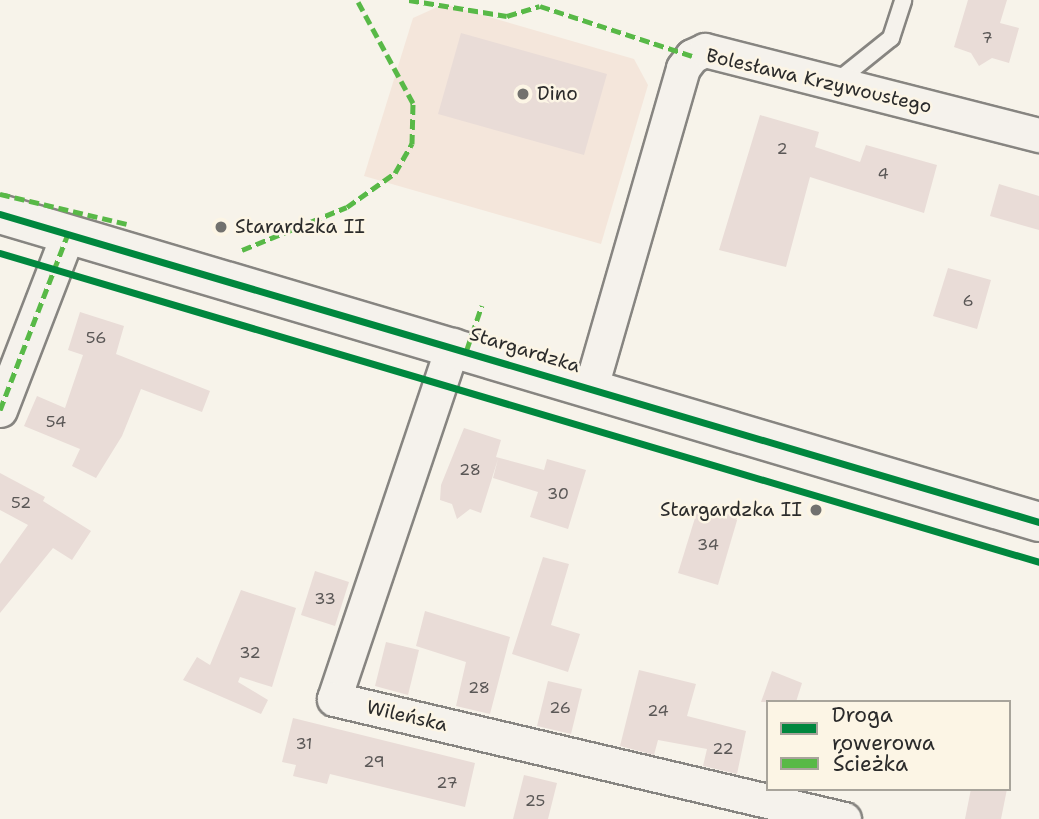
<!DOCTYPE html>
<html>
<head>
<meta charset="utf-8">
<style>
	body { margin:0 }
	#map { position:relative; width:1039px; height:819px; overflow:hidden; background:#f7f3ea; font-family:"Shantell Sans",sans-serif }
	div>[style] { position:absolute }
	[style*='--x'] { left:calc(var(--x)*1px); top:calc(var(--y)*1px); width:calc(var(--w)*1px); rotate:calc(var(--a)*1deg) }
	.built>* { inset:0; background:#f4e6db }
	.building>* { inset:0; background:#e9dcd7 }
	.roads { filter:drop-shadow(2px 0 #878581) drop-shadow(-2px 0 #878581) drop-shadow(0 2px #878581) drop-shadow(0 -2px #878581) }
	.lane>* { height:16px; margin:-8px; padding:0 8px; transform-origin:8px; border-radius:8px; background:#f5f2ec }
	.street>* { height:33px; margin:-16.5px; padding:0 16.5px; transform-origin:16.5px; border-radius:16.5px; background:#f5f2ec }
	.secondary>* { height:38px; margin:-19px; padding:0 19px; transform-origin:19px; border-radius:19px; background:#f5f2ec }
	.quiet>* { height:5px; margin-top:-2.5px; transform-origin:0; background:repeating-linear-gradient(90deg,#58b947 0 10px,transparent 0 15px) }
	.cycleway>* { height:7px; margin:-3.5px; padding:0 3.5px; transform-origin:3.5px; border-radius:3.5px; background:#00873e }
	.dots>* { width:19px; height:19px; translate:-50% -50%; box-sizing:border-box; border:4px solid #fcf5e5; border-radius:50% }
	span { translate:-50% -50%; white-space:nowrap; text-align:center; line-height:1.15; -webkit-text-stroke:5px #fcf5e5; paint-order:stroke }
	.number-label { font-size:16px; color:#5a5756 }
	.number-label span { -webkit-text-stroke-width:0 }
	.street-label { font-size:19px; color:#2b2b2b }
	.poi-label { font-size:19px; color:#2b2b2b }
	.left { translate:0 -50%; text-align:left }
	.right { translate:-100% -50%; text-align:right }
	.legend { position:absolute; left:766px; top:700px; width:245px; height:91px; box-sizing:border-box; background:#fcf5e5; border:2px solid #a8a49b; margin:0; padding:9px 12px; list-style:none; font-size:21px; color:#2b2b2b }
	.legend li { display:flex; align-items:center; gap:14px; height:35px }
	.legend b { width:35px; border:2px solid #a8a49b }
</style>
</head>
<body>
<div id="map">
	<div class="built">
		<div style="clip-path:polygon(444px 4px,634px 59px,648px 85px,601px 244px,364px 176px,413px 18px)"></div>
	</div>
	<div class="building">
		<div style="clip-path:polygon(968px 0,1007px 0,1000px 23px,1019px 28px,1009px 63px,992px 58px,979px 66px,971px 53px,954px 47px)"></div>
		<div style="clip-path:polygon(461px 33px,607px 74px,584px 155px,438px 114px)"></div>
		<div style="clip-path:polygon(760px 115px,819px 132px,815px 147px,860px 162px,866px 145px,937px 165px,924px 213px,810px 177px,786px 267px,719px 250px)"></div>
		<div style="clip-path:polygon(999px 184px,1039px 196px,1039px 230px,990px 216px)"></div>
		<div style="clip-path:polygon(948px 268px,991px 280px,977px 329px,933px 316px)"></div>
		<div style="clip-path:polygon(80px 312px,124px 326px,116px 354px,210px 391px,202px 412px,141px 389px,122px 436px,96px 478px,72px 466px,80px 449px,24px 426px,37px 396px,65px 408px,83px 355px,68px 350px)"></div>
		<div style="clip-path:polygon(464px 428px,501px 440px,496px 457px,544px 470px,547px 459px,586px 470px,568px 529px,530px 517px,538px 492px,493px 478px,498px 459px,481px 513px,470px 509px,457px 519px,452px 504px,440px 500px,441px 485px)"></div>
		<div style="clip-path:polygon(0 473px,45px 497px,43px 501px,91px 531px,72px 560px,53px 548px,0 613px,0 564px,28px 525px,0 510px)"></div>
		<div style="clip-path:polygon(699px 505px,738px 517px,718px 585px,678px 573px)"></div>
		<div style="clip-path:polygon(543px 557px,569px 564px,551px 625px,580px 634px,568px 672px,512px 654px)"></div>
		<div style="clip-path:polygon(315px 571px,349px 582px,335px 626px,301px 615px)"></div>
		<div style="clip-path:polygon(241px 590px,296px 608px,272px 687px,240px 677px,238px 682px,268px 700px,261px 714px,183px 680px,197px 657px,210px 665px)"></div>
		<div style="clip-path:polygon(425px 611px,510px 637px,490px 714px,456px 706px,466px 662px,416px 646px)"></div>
		<div style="clip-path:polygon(386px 642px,419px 650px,408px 695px,375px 686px)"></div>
		<div style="clip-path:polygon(639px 670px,696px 684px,687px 716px,746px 731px,737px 774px,703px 766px,707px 749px,658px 740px,654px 755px,620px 746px)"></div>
		<div style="clip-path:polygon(772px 671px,802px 683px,796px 702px,761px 702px)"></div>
		<div style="clip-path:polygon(548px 681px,582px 689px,571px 734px,537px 726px)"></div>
		<div style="clip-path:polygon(293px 718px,475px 763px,465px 807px,330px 774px,327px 784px,293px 776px,296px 765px,282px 762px)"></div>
		<div style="clip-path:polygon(524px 775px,557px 783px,548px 819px,513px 819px)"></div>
		<div style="clip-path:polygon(971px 789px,1007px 789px,1001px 819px,965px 819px)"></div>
	</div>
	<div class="roads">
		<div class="lane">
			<div style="--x:835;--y:83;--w:72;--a:-38.8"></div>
			<div style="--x:891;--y:38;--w:40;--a:-72"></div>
		</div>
		<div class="street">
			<div style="--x:453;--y:345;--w:373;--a:108.6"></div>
			<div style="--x:334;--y:699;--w:524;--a:13.24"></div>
			<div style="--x:591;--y:387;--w:332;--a:-73.9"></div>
			<div style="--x:683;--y:68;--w:15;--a:-53"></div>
			<div style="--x:692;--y:56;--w:14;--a:-25"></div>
			<div style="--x:705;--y:50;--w:345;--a:14.3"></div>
			<div style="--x:0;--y:410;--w:189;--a:-68.9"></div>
		</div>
		<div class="secondary">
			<div style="--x:0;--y:214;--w:1084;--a:16.51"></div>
		</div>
	</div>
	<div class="quiet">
		<div style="--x:409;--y:0;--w:99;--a:9.3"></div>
		<div style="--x:507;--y:16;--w:34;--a:-17"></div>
		<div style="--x:540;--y:6;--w:160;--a:18.2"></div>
		<div style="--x:0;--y:194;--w:130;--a:13.3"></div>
		<div style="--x:242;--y:250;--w:113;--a:-22.3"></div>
		<div style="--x:347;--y:207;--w:59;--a:-35.3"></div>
		<div style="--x:395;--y:173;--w:34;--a:-60"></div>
		<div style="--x:412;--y:144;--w:41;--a:-88.6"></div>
		<div style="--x:413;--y:103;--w:117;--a:-118.5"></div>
		<div style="--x:467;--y:349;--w:46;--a:-71.2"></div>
		<div style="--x:0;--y:410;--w:189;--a:-68.9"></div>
	</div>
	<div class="cycleway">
		<div style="--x:0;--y:214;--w:1084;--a:16.51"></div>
		<div style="--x:0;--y:253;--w:1084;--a:16.56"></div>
	</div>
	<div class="dots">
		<div style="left:523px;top:94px;background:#72716e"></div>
		<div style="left:221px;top:227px;background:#72716e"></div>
		<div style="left:816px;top:510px;background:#72716e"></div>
	</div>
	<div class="number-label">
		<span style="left:987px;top:38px">7</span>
		<span style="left:782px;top:149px">2</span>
		<span style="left:883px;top:174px">4</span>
		<span style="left:968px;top:301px">6</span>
		<span style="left:96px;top:338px">56</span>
		<span style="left:56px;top:422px">54</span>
		<span style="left:470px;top:470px">28</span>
		<span style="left:558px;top:494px">30</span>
		<span style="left:21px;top:503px">52</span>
		<span style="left:708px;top:545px">34</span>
		<span style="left:325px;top:599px">33</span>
		<span style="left:250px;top:653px">32</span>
		<span style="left:479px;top:688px">28</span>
		<span style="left:560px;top:708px">26</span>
		<span style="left:658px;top:711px">24</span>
		<span style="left:304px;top:744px">31</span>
		<span style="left:723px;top:749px">22</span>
		<span style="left:374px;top:762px">29</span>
		<span style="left:447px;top:783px">27</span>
		<span style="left:535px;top:801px">25</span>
	</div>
	<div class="street-label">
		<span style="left:819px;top:81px;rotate:13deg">Bolesława Krzywoustego</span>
		<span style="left:525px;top:350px;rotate:17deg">Stargardzka</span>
		<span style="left:407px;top:716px;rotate:13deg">Wileńska</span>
	</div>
	<div class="poi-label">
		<span class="left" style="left:537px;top:94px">Dino</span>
		<span class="left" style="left:235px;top:227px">Starardzka II</span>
		<span class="right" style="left:802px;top:510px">Stargardzka II</span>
	</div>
	<ul class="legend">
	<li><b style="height:9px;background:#00873e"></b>Droga rowerowa</li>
	<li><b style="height:9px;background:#58b947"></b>Ścieżka</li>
	</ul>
</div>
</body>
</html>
